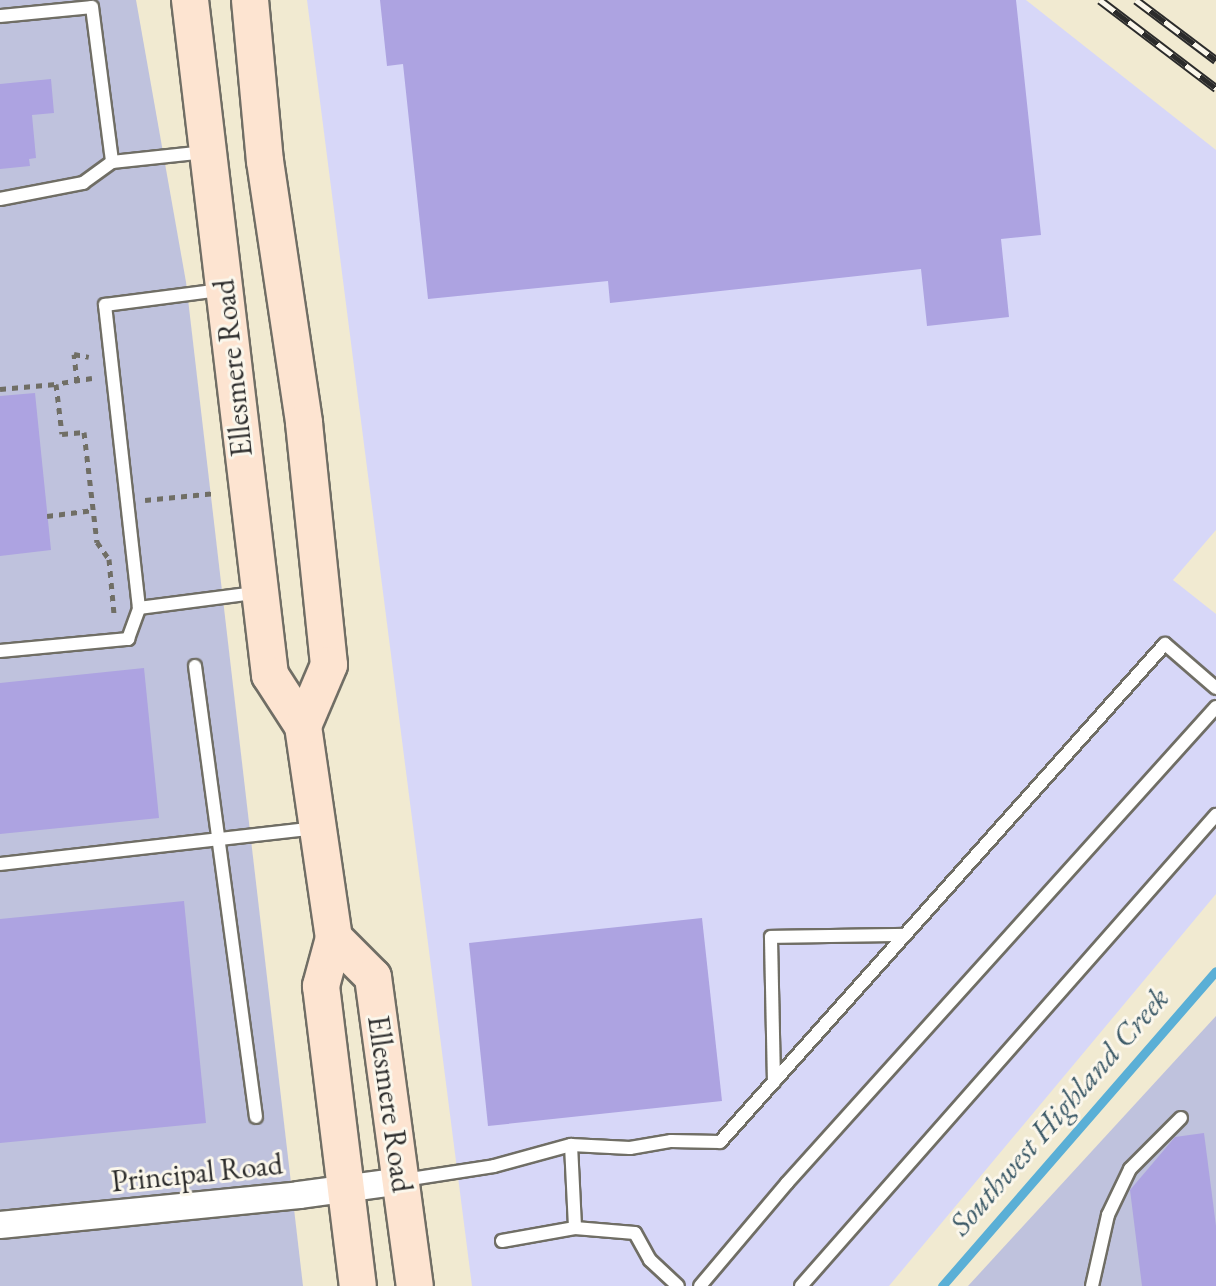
<!DOCTYPE html>
<html>
<head>
<meta charset="utf-8">
<style>
	body { margin:0 }
	#map { position:relative; width:1216px; height:1286px; overflow:hidden; background:#f1ead1; font-family:"EB Garamond",serif }
	div>[style] { position:absolute }
	[style*='--x'] { left:calc(var(--x)*1px); top:calc(var(--y)*1px); width:calc(var(--w)*1px); rotate:calc(var(--a)*1deg) }
	.built>* { inset:0; background:#d7d7f8 }
	.industrial>* { inset:0; background:#bfc2dd }
	.stream>* { height:9px; margin:-4.5px; padding:0 4.5px; transform-origin:4.5px; border-radius:4.5px; background:#5aafd6 }
	.building>* { inset:0; background:#ada3e1 }
	.path>* { height:5px; margin-top:-2.5px; transform-origin:0; background:repeating-linear-gradient(90deg,#706e65 0 6px,transparent 0 12px) }
	.roads { filter:drop-shadow(2px 0 #706e65) drop-shadow(-2px 0 #706e65) drop-shadow(0 2px #706e65) drop-shadow(0 -2px #706e65) }
	.lane>* { height:12px; margin:-6px; padding:0 6px; transform-origin:6px; border-radius:6px; background:#fff }
	.street>* { height:26px; margin:-13px; padding:0 13px; transform-origin:13px; border-radius:13px; background:#fff }
	.secondary>* { height:36px; margin:-18px; padding:0 18px; transform-origin:18px; border-radius:18px; background:#fde4d1 }
	.rail>* { height:9px; margin-top:-4.5px; transform-origin:0; background:repeating-linear-gradient(90deg,#fbf7ec 0 18px,#2b2b2b 0 36px); box-sizing:border-box; border-block:2px solid #2b2b2b }
	span { translate:-50% -50%; white-space:nowrap; text-align:center; line-height:1.15; -webkit-text-stroke:6px #fbf7ec; paint-order:stroke }
	.street-label { font-size:30px; color:#2b2b2b }
	.water-label { font-size:32px; color:#3b5967; font-style:italic }
</style>
</head>
<body>
<div id="map">
	<div class="built">
		<div style="clip-path:polygon(307px 0,1026px 0,1216px 150px,1216px 530px,1173px 580px,1216px 614px,1216px 894px,889px 1286px,472px 1286px)"></div>
	</div>
	<div class="industrial">
		<div style="clip-path:polygon(0 0,136px 0,186px 282px,303px 1286px,0 1286px)"></div>
		<div style="clip-path:polygon(1216px 1016px,1216px 1286px,968px 1286px)"></div>
	</div>
	<div class="stream">
		<div style="--x:942;--y:1286;--w:417;--a:-49"></div>
	</div>
	<div class="building">
		<div style="clip-path:polygon(380px 0,1016px 0,1041px 235px,1001px 239px,1009px 317px,927px 326px,921px 269px,610px 303px,608px 281px,428px 299px,403px 64px,387px 66px)"></div>
		<div style="clip-path:polygon(51px 79px,54px 113px,32px 115px,36px 158px,29px 159px,30px 166px,0 169px,0 84px)"></div>
		<div style="clip-path:polygon(35px 393px,51px 550px,0 556px,0 396px)"></div>
		<div style="clip-path:polygon(144px 668px,159px 818px,0 834px,0 683px)"></div>
		<div style="clip-path:polygon(184px 901px,206px 1123px,0 1143px,0 919px)"></div>
		<div style="clip-path:polygon(702px 918px,722px 1101px,488px 1126px,469px 943px)"></div>
		<div style="clip-path:polygon(1204px 1133px,1216px 1226px,1216px 1286px,1142px 1286px,1130px 1190px,1175px 1137px)"></div>
	</div>
	<div class="path">
		<div style="--x:92;--y:378;--w:36;--a:171"></div>
		<div style="--x:56;--y:384;--w:50;--a:83.2"></div>
		<div style="--x:62;--y:434;--w:22;--a:-5"></div>
		<div style="--x:84;--y:432;--w:111;--a:83.3"></div>
		<div style="--x:97;--y:542;--w:21;--a:55"></div>
		<div style="--x:109;--y:559;--w:55;--a:84.8"></div>
		<div style="--x:77;--y:382;--w:28;--a:-96"></div>
		<div style="--x:74;--y:354;--w:15;--a:11"></div>
		<div style="--x:0;--y:389;--w:56;--a:-5.1"></div>
		<div style="--x:145;--y:500;--w:71;--a:-5.6"></div>
		<div style="--x:47;--y:516;--w:47;--a:-7.3"></div>
	</div>
	<div class="roads">
		<div class="lane">
			<div style="--x:0;--y:16;--w:92;--a:-5.6"></div>
			<div style="--x:92;--y:7;--w:156;--a:82.6"></div>
			<div style="--x:0;--y:199;--w:85;--a:-10.9"></div>
			<div style="--x:83;--y:183;--w:36;--a:-36"></div>
			<div style="--x:112;--y:162;--w:94;--a:-6.1"></div>
			<div style="--x:139;--y:608;--w:117;--a:-7.4"></div>
			<div style="--x:0;--y:651;--w:129;--a:-5.4"></div>
			<div style="--x:128;--y:639;--w:33;--a:-70"></div>
			<div style="--x:139;--y:608;--w:305;--a:-96.4"></div>
			<div style="--x:105;--y:305;--w:117;--a:-7.4"></div>
			<div style="--x:195;--y:666;--w:455;--a:82.3"></div>
			<div style="--x:0;--y:864;--w:317;--a:-6.5"></div>
			<div style="--x:774;--y:1082;--w:145;--a:-91.2"></div>
			<div style="--x:771;--y:937;--w:134;--a:-0.9"></div>
			<div style="--x:571;--y:1145;--w:59;--a:2.9"></div>
			<div style="--x:630;--y:1148;--w:42;--a:-9.7"></div>
			<div style="--x:671;--y:1141;--w:49;--a:1.2"></div>
			<div style="--x:720;--y:1142;--w:668;--a:-48.22"></div>
			<div style="--x:1165;--y:644;--w:67;--a:40.8"></div>
			<div style="--x:404;--y:1180;--w:91;--a:-8.8"></div>
			<div style="--x:494;--y:1166;--w:80;--a:-15.3"></div>
			<div style="--x:571;--y:1145;--w:83;--a:87.2"></div>
			<div style="--x:575;--y:1228;--w:60;--a:4.8"></div>
			<div style="--x:635;--y:1233;--w:31;--a:61"></div>
			<div style="--x:650;--y:1260;--w:38;--a:43"></div>
			<div style="--x:502;--y:1241;--w:74;--a:-10.1"></div>
			<div style="--x:700;--y:1286;--w:135;--a:-49.8"></div>
			<div style="--x:787;--y:1183;--w:641;--a:-47.97"></div>
			<div style="--x:801;--y:1286;--w:628;--a:-48.62"></div>
			<div style="--x:1092;--y:1286;--w:73;--a:-77.3"></div>
			<div style="--x:1108;--y:1215;--w:51;--a:-64.4"></div>
			<div style="--x:1130;--y:1169;--w:72;--a:-45"></div>
		</div>
		<div class="street">
			<div style="--x:0;--y:1225;--w:301;--a:-5.7"></div>
			<div style="--x:299;--y:1195;--w:103;--a:-7.8"></div>
		</div>
		<div class="secondary">
			<div style="--x:190;--y:0;--w:680;--a:83.24"></div>
			<div style="--x:270;--y:675;--w:61;--a:57.1"></div>
			<div style="--x:303;--y:726;--w:214;--a:81.7"></div>
			<div style="--x:334;--y:938;--w:50;--a:105.2"></div>
			<div style="--x:321;--y:986;--w:302;--a:83"></div>
			<div style="--x:250;--y:0;--w:162;--a:84.7"></div>
			<div style="--x:265;--y:161;--w:265;--a:81.5"></div>
			<div style="--x:304;--y:423;--w:243;--a:84.1"></div>
			<div style="--x:329;--y:665;--w:66;--a:113.1"></div>
			<div style="--x:334;--y:938;--w:55;--a:45"></div>
			<div style="--x:373;--y:977;--w:312;--a:82.3"></div>
		</div>
	</div>
	<div class="rail">
		<div style="--x:1100;--y:0;--w:146;--a:37.2"></div>
		<div style="--x:1136;--y:0;--w:100;--a:36.9"></div>
	</div>
	<div class="street-label">
		<span style="left:233px;top:368px;rotate:-96deg">Ellesmere Road</span>
		<span style="left:390px;top:1104px;rotate:82deg">Ellesmere Road</span>
		<span style="left:197px;top:1173px;rotate:-6deg">Principal Road</span>
	</div>
	<div class="water-label">
		<span style="left:1059px;top:1111px;rotate:-49deg">Southwest Highland Creek</span>
	</div>
</div>
</body>
</html>
